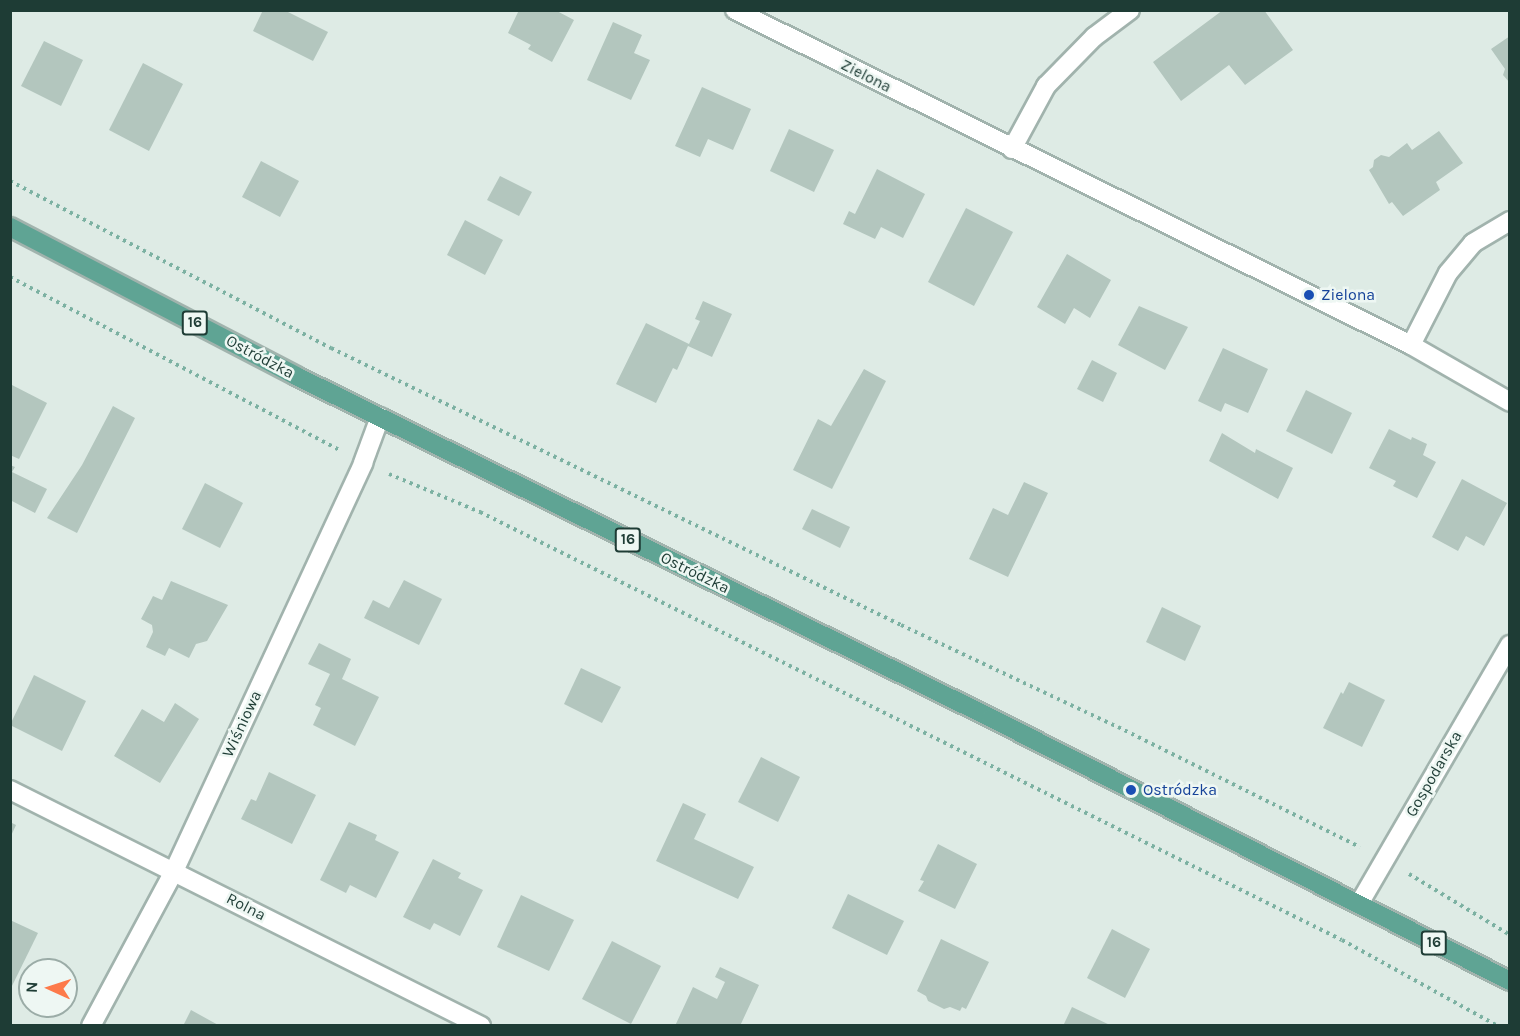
<!DOCTYPE html>
<html>
<head>
<meta charset="utf-8">
<style>
	body { margin:0 }
	#map { position:relative; width:1520px; height:1036px; overflow:hidden; background:#deebe5; font-family:Karla,sans-serif }
	div>[style] { position:absolute }
	[style*='--x'] { left:calc(var(--x)*1px); top:calc(var(--y)*1px); width:calc(var(--w)*1px); rotate:calc(var(--a)*1deg) }
	.building>* { inset:0; background:#b3c6be }
	.path>* { height:4px; margin-top:-2px; transform-origin:0; background:repeating-linear-gradient(90deg,#7cb1a2 0 3px,transparent 0 7.5px) }
	.roads { filter:drop-shadow(2px 0 #a1b3ad) drop-shadow(-2px 0 #a1b3ad) drop-shadow(0 2px #a1b3ad) drop-shadow(0 -2px #a1b3ad) }
	.lane>* { height:18px; margin:-9px; padding:0 9px; transform-origin:9px; border-radius:9px; background:#fff }
	.street>* { height:18px; margin:-9px; padding:0 9px; transform-origin:9px; border-radius:9px; background:#fff }
	.primary>* { height:18px; margin:-9px; padding:0 9px; transform-origin:9px; border-radius:9px; background:#5fa494 }
	.dots>* { width:16px; height:16px; translate:-50% -50%; box-sizing:border-box; border:3px solid #eef7f3; border-radius:50% }
	span { translate:-50% -50%; white-space:nowrap; text-align:center; line-height:1.15; -webkit-text-stroke:5px #eef7f3; paint-order:stroke }
	.shield-label span { padding:2px 4px; background:#eef7f3; border:2px solid; border-radius:4px; -webkit-text-stroke-width:0 }
	.shield-label { font-size:15px; color:#1e3c35; font-weight:700 }
	.street-label { font-size:16px; color:#1e3c35 }
	.transit-label { font-size:16px; color:#164399 }
	.left { translate:0 -50%; text-align:left }
	.frame { position:absolute; inset:0; border:12px solid #1e3c35; pointer-events:none }
	.north { position:absolute; left:18px; top:958px; width:60px; height:60px; box-sizing:border-box; background:#eef7f3; border:2px solid #9baca7; border-radius:50%; rotate:273deg; font-size:16px; font-weight:700; line-height:24px; text-align:center; color:#1e3c35 }
	.north::after { content:''; display:block; margin:auto; width:21px; height:27px; background:#fd7a4a; clip-path:polygon(50% 0,100% 100%,50% 72%,0 100%) }
</style>
</head>
<body>
<div id="map">
	<div class="building">
		<div style="clip-path:polygon(263px 10px,284px 10px,328px 32px,313px 61px,253px 31px)"></div>
		<div style="clip-path:polygon(519px 10px,555px 10px,574px 20px,552px 62px,528px 49px,531px 45px,508px 33px)"></div>
		<div style="clip-path:polygon(1223px 10px,1264px 10px,1293px 50px,1245px 85px,1229px 65px,1181px 101px,1153px 62px)"></div>
		<div style="clip-path:polygon(613px 22px,642px 35px,634px 53px,650px 60px,631px 100px,587px 80px)"></div>
		<div style="clip-path:polygon(1510px 36px,1510px 83px,1503px 75px,1505px 69px,1491px 49px)"></div>
		<div style="clip-path:polygon(44px 41px,83px 60px,61px 106px,21px 86px)"></div>
		<div style="clip-path:polygon(143px 63px,183px 84px,149px 151px,109px 130px)"></div>
		<div style="clip-path:polygon(702px 87px,751px 109px,733px 150px,708px 139px,700px 157px,675px 146px)"></div>
		<div style="clip-path:polygon(789px 129px,834px 150px,814px 192px,770px 171px)"></div>
		<div style="clip-path:polygon(1439px 131px,1463px 163px,1436px 182px,1440px 190px,1403px 216px,1392px 202px,1389px 204px,1369px 170px,1373px 167px,1374px 160px,1381px 155px,1389px 157px,1407px 143px,1412px 150px)"></div>
		<div style="clip-path:polygon(261px 161px,299px 181px,280px 217px,242px 197px)"></div>
		<div style="clip-path:polygon(877px 169px,925px 194px,903px 238px,881px 227px,875px 239px,843px 224px,849px 211px,855px 214px)"></div>
		<div style="clip-path:polygon(500px 176px,532px 192px,519px 216px,487px 200px)"></div>
		<div style="clip-path:polygon(966px 208px,1013px 232px,974px 306px,928px 282px)"></div>
		<div style="clip-path:polygon(465px 220px,503px 240px,485px 275px,447px 255px)"></div>
		<div style="clip-path:polygon(1067px 254px,1111px 280px,1090px 318px,1074px 308px,1065px 324px,1037px 307px)"></div>
		<div style="clip-path:polygon(703px 301px,732px 314px,712px 357px,688px 346px,677px 370px,673px 368px,656px 403px,616px 384px,646px 323px,689px 344px,700px 321px,695px 319px)"></div>
		<div style="clip-path:polygon(1139px 306px,1188px 327px,1165px 370px,1118px 345px)"></div>
		<div style="clip-path:polygon(1223px 348px,1268px 369px,1248px 413px,1225px 403px,1221px 412px,1198px 401px)"></div>
		<div style="clip-path:polygon(1092px 360px,1117px 373px,1103px 402px,1077px 389px)"></div>
		<div style="clip-path:polygon(864px 369px,886px 381px,832px 489px,793px 470px,818px 419px,831px 426px)"></div>
		<div style="clip-path:polygon(10px 384px,47px 403px,19px 459px,10px 455px)"></div>
		<div style="clip-path:polygon(1306px 390px,1352px 413px,1332px 454px,1286px 431px)"></div>
		<div style="clip-path:polygon(113px 406px,135px 418px,77px 533px,47px 518px,82px 465px)"></div>
		<div style="clip-path:polygon(1389px 429px,1411px 440px,1412px 437px,1427px 444px,1423px 455px,1436px 462px,1417px 498px,1393px 486px,1396px 481px,1369px 468px)"></div>
		<div style="clip-path:polygon(1222px 433px,1255px 453px,1256px 449px,1293px 468px,1278px 499px,1209px 461px)"></div>
		<div style="clip-path:polygon(10px 465px,15px 467px,12px 472px,47px 489px,35px 513px,10px 500px)"></div>
		<div style="clip-path:polygon(1462px 479px,1507px 503px,1484px 546px,1466px 536px,1458px 551px,1432px 537px)"></div>
		<div style="clip-path:polygon(1024px 482px,1048px 493px,1008px 577px,969px 559px,993px 508px,1008px 515px)"></div>
		<div style="clip-path:polygon(205px 483px,243px 503px,220px 548px,182px 529px)"></div>
		<div style="clip-path:polygon(812px 509px,850px 527px,840px 548px,802px 529px)"></div>
		<div style="clip-path:polygon(404px 580px,442px 599px,419px 645px,364px 618px,373px 600px,389px 608px)"></div>
		<div style="clip-path:polygon(171px 581px,228px 605px,207px 641px,196px 644px,189px 658px,169px 648px,165px 656px,146px 647px,153px 632px,152px 625px,141px 619px,153px 596px,162px 600px)"></div>
		<div style="clip-path:polygon(1162px 607px,1201px 626px,1185px 661px,1146px 642px)"></div>
		<div style="clip-path:polygon(319px 643px,351px 659px,342px 679px,379px 697px,355px 746px,313px 725px,321px 708px,315px 705px,330px 674px,308px 664px)"></div>
		<div style="clip-path:polygon(581px 668px,621px 687px,602px 723px,564px 704px)"></div>
		<div style="clip-path:polygon(34px 675px,86px 701px,62px 751px,10px 725px)"></div>
		<div style="clip-path:polygon(1349px 682px,1385px 700px,1362px 747px,1323px 728px,1341px 692px,1343px 694px)"></div>
		<div style="clip-path:polygon(175px 703px,199px 719px,160px 783px,114px 756px,142px 709px,164px 722px)"></div>
		<div style="clip-path:polygon(761px 757px,800px 777px,778px 822px,738px 802px)"></div>
		<div style="clip-path:polygon(269px 772px,316px 795px,292px 844px,241px 819px,251px 799px,256px 801px)"></div>
		<div style="clip-path:polygon(683px 803px,706px 814px,694px 839px,754px 867px,738px 899px,656px 861px)"></div>
		<div style="clip-path:polygon(10px 822px,16px 825px,10px 838px)"></div>
		<div style="clip-path:polygon(349px 822px,377px 835px,375px 840px,399px 852px,376px 898px,350px 885px,346px 893px,320px 880px)"></div>
		<div style="clip-path:polygon(938px 844px,977px 864px,955px 909px,918px 891px,924px 881px,920px 880px)"></div>
		<div style="clip-path:polygon(433px 859px,461px 873px,458px 878px,483px 890px,460px 936px,434px 923px,430px 930px,403px 917px)"></div>
		<div style="clip-path:polygon(848px 894px,904px 921px,887px 955px,832px 928px)"></div>
		<div style="clip-path:polygon(521px 895px,574px 920px,549px 971px,497px 947px)"></div>
		<div style="clip-path:polygon(10px 920px,38px 933px,10px 990px)"></div>
		<div style="clip-path:polygon(1112px 929px,1150px 949px,1125px 998px,1087px 978px)"></div>
		<div style="clip-path:polygon(941px 939px,989px 962px,966px 1009px,962px 1007px,960px 1011px,950px 1007px,944px 1009px,928px 1001px,926px 996px,917px 991px)"></div>
		<div style="clip-path:polygon(612px 941px,661px 966px,631px 1024px,582px 999px)"></div>
		<div style="clip-path:polygon(720px 967px,759px 985px,740px 1026px,675px 1026px,693px 987px,717px 999px,725px 982px,715px 977px)"></div>
		<div style="clip-path:polygon(1072px 1007px,1112px 1026px,1063px 1026px)"></div>
		<div style="clip-path:polygon(191px 1010px,220px 1026px,183px 1026px)"></div>
	</div>
	<div class="path">
		<div style="--x:10;--y:181;--w:362;--a:27.5"></div>
		<div style="--x:331;--y:348;--w:634;--a:25.92"></div>
		<div style="--x:901;--y:625;--w:240;--a:25.2"></div>
		<div style="--x:1118;--y:727;--w:270;--a:26.4"></div>
		<div style="--x:10;--y:277;--w:372;--a:27.7"></div>
		<div style="--x:389;--y:474;--w:99;--a:22.7"></div>
		<div style="--x:480;--y:512;--w:962;--a:26.41"></div>
		<div style="--x:1342;--y:940;--w:178;--a:28.9"></div>
		<div style="--x:1409;--y:874;--w:118;--a:31.1"></div>
	</div>
	<div class="roads">
		<div class="lane">
			<div style="--x:1012;--y:149;--w:72;--a:-61.6"></div>
			<div style="--x:1046;--y:86;--w:69;--a:-45.6"></div>
			<div style="--x:1094;--y:37;--w:45;--a:-36.9"></div>
			<div style="--x:1411;--y:345;--w:81;--a:-62.8"></div>
			<div style="--x:1448;--y:273;--w:39;--a:-50"></div>
			<div style="--x:1473;--y:243;--w:43;--a:-30.7"></div>
		</div>
		<div class="street">
			<div style="--x:735;--y:10;--w:754;--a:26.36"></div>
			<div style="--x:1411;--y:345;--w:114;--a:29.9"></div>
			<div style="--x:10;--y:790;--w:527;--a:26.61"></div>
			<div style="--x:1359;--y:904;--w:300;--a:-59.8"></div>
			<div style="--x:91;--y:1026;--w:176;--a:-61.8"></div>
			<div style="--x:174;--y:871;--w:450;--a:-65.1"></div>
			<div style="--x:363;--y:463;--w:49;--a:-69.7"></div>
		</div>
		<div class="primary">
			<div style="--x:10;--y:227;--w:322;--a:27.5"></div>
			<div style="--x:296;--y:376;--w:775;--a:26.2"></div>
			<div style="--x:991;--y:718;--w:582;--a:26.87"></div>
		</div>
	</div>
	<div class="dots">
		<div style="left:1309px;top:295px;background:#1a4fb4"></div>
		<div style="left:1131px;top:790px;background:#1a4fb4"></div>
	</div>
	<div class="shield-label">
		<span style="left:195px;top:323px">16</span>
		<span style="left:628px;top:540px">16</span>
		<span style="left:1434px;top:943px">16</span>
	</div>
	<div class="street-label">
		<span style="left:866px;top:76px;rotate:27deg">Zielona</span>
		<span style="left:260px;top:357px;rotate:28deg">Ostródzka</span>
		<span style="left:695px;top:573px;rotate:26deg">Ostródzka</span>
		<span style="left:242px;top:724px;rotate:-65deg">Wiśniowa</span>
		<span style="left:1434px;top:774px;rotate:-60deg">Gospodarska</span>
		<span style="left:246px;top:907px;rotate:27deg">Rolna</span>
	</div>
	<div class="transit-label">
		<span class="left" style="left:1321px;top:295px">Zielona</span>
		<span class="left" style="left:1143px;top:790px">Ostródzka</span>
	</div>
	<div class="frame"></div>
	<div class="north">N</div>
</div>
</body>
</html>
